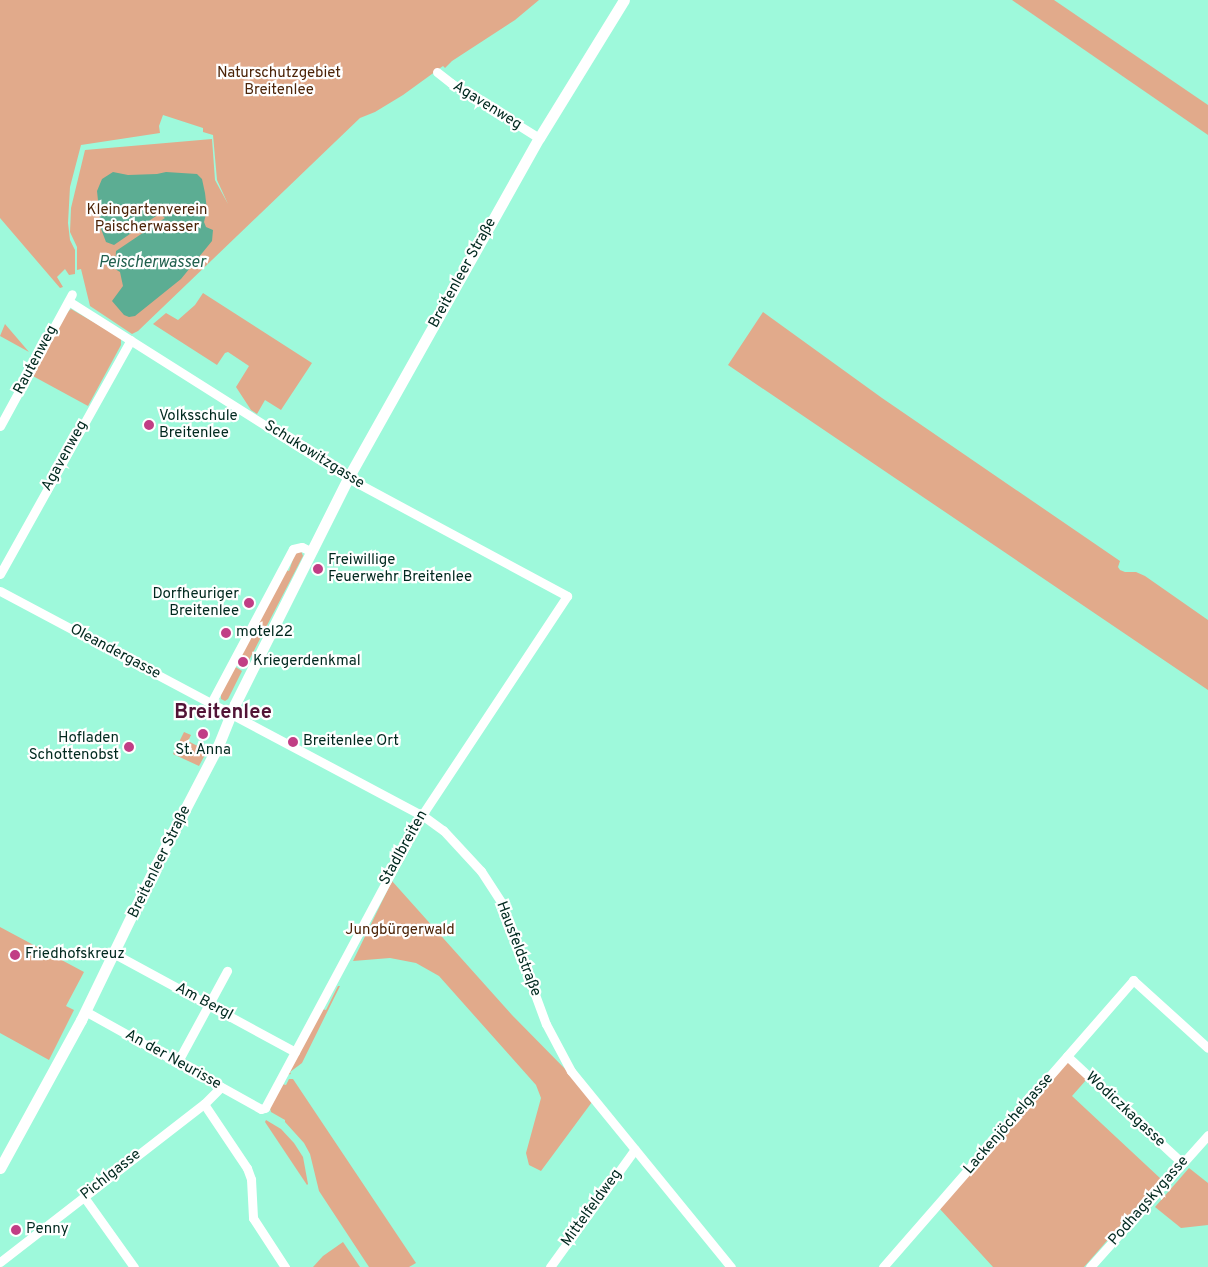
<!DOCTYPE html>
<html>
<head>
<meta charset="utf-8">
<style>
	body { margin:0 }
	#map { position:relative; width:1208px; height:1267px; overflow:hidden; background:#9ef9db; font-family:Overpass,sans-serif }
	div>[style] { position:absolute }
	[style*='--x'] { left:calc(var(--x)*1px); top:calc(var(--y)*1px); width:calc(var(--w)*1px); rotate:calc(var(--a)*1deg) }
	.green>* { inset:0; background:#e1aa8b }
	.water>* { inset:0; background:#5cad93 }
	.minor>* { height:9px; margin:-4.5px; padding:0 4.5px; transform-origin:4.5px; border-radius:4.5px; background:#fff }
	.major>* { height:11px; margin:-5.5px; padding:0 5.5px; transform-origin:5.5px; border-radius:5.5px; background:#fff }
	.dots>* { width:14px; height:14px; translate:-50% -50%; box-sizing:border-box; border:2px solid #fff; border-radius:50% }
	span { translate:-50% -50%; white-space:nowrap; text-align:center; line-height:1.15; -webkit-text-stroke:4.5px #fff; paint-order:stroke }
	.park-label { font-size:15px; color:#4c2408 }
	.street-label { font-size:15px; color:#01291f }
	.poi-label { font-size:15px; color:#01291f }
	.left { translate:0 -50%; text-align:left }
	.right { translate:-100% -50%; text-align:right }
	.water-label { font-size:16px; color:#21604e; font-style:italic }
	.district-label { font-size:20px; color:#521436; font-weight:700 }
</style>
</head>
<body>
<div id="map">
	<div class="green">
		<div style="clip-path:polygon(0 0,539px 0,515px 20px,452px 61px,445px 68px,443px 66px,403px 95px,375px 112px,360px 118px,138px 331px,132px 334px,90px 306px,81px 269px,77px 270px,77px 247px,70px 232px,71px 208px,85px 150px,212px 139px,215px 180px,228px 204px,217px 180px,213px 135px,203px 132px,203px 128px,163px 115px,159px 126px,160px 133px,81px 145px,70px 187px,68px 223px,70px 240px,75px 250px,75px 274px,69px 275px,65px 269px,57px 277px,63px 287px,60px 288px,0 218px)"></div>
		<div style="clip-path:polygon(1012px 0,1054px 0,1208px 105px,1208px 135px)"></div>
		<div style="clip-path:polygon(203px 293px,312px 363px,281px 410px,265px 400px,257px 414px,251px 410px,236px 387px,249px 366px,228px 352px,225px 353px,217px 365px,153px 324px,166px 313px,178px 320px,195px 305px)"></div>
		<div style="clip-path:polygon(71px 309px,121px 338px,121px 345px,88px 406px,31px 375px,64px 315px)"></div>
		<div style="clip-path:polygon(763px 312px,882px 398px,1120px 561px,1118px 567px,1120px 570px,1125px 572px,1136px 572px,1145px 576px,1208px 620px,1208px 690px,728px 365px)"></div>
		<div style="clip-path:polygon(5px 324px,29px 352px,0 336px)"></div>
		<div style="clip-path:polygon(301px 551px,303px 556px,245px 668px,243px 667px,245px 661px,242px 660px,239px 665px,236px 663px,286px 570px,289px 571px,295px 553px)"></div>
		<div style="clip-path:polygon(234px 666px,242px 671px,228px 699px,225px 701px,221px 699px,221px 691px)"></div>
		<div style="clip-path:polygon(184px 732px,191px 735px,188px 741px,207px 751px,199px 766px,173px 754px)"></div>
		<div style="clip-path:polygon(392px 881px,512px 1015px,572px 1076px,592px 1102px,541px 1171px,529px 1165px,526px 1153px,541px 1098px,536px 1085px,439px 976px,416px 963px,390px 958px,353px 961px)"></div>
		<div style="clip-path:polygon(0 927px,84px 972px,66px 1006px,74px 1010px,49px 1060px,0 1033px)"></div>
		<div style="clip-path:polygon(338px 986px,340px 986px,302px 1063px,290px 1072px,291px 1074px,286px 1075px,322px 1009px,326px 1010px)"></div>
		<div style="clip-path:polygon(1067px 1061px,1087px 1079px,1072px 1096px,1161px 1179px,1084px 1267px,993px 1267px,939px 1208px)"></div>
		<div style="clip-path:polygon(289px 1079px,293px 1079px,416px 1263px,409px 1267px,369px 1267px,319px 1191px,310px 1154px,304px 1143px,285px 1122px,285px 1120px,271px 1112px,270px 1108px,282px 1084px,286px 1085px)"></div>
		<div style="clip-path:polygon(266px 1120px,281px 1129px,294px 1143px,303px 1157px,308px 1184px,307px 1185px,265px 1122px)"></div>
		<div style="clip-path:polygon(1189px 1168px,1208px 1183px,1208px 1225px,1181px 1228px,1155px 1207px)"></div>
		<div style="clip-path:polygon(343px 1242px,360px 1267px,313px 1267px,323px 1256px)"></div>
	</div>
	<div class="water">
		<div style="clip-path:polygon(113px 172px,128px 175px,157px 174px,166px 172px,197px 174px,202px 179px,205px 193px,207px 210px,204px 222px,206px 227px,213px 230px,212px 241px,181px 279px,135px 316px,129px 317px,124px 315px,112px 301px,123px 286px,120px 272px,115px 269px,116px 251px,165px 218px,160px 214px,156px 216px,114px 245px,106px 242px,101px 229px,97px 191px,102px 179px)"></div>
	</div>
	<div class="minor">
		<div style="--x:437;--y:72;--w:18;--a:38"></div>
		<div style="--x:451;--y:83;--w:104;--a:32"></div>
		<div style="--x:70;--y:302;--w:329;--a:32.3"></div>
		<div style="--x:348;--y:478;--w:249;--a:28.3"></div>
		<div style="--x:567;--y:596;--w:263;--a:123.5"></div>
		<div style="--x:422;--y:815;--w:332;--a:118.2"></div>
		<div style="--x:265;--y:1108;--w:4;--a:166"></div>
		<div style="--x:261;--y:1109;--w:201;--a:-150.9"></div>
		<div style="--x:0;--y:426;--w:150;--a:-61.4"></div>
		<div style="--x:0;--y:574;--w:268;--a:-60.8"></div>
		<div style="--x:0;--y:591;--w:478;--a:28"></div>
		<div style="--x:422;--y:815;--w:26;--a:36"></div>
		<div style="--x:443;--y:830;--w:56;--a:47.2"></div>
		<div style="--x:481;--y:871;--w:37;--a:57"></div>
		<div style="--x:501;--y:902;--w:130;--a:69.8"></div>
		<div style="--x:546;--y:1024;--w:53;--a:62"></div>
		<div style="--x:571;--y:1071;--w:253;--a:50.8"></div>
		<div style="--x:211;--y:703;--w:174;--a:-62"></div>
		<div style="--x:293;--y:549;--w:9;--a:-13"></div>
		<div style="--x:302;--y:547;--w:9;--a:27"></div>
		<div style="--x:113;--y:953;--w:207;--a:28.5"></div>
		<div style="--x:1067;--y:1056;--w:157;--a:42.9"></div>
		<div style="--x:177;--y:1063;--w:105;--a:-61.5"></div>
		<div style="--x:204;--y:1104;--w:77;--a:56.1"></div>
		<div style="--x:247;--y:1168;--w:12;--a:70"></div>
		<div style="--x:251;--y:1179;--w:39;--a:87"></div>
		<div style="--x:253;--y:1218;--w:59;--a:56.9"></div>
		<div style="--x:84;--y:1197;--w:86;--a:54.5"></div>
		<div style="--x:0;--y:1262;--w:258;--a:-37.8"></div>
		<div style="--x:204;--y:1104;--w:24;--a:-45"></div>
		<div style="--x:550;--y:1267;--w:145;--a:-54.2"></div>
		<div style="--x:883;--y:1267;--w:381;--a:-48.9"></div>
		<div style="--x:1133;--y:980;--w:101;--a:42.2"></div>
		<div style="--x:1090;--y:1267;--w:177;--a:-48.2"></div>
	</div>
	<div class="major">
		<div style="--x:0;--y:1168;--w:169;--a:-61.3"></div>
		<div style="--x:81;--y:1020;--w:172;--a:-64.2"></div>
		<div style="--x:156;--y:865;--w:134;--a:-62.5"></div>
		<div style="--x:218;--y:746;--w:45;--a:-68"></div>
		<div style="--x:235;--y:704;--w:253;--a:-63.4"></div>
		<div style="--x:348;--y:478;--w:390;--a:-60.7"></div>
		<div style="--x:539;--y:138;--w:162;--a:-58.4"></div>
	</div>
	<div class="dots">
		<div style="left:149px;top:425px;background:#c13e85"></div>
		<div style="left:318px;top:569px;background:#c13e85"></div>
		<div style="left:249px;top:603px;background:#c13e85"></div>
		<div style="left:226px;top:633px;background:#c13e85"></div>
		<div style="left:243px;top:662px;background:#c13e85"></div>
		<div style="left:203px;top:734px;background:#c13e85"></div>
		<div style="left:293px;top:742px;background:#c13e85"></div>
		<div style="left:129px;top:747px;background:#c13e85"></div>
		<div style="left:15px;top:955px;background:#c13e85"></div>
		<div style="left:16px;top:1230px;background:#c13e85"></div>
	</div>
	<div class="park-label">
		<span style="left:279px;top:82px">Naturschutzgebiet<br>Breitenlee</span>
		<span style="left:147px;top:219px">Kleingartenverein<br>Paischerwasser</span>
		<span style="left:400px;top:931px">Jungbürgerwald</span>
	</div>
	<div class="street-label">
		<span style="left:487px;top:106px;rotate:32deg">Agavenweg</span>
		<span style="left:463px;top:273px;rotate:-61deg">Breitenleer Straße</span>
		<span style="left:36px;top:360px;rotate:-62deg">Rautenweg</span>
		<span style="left:314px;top:455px;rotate:32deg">Schukowitzgasse</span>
		<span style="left:65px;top:456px;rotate:-61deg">Agavenweg</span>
		<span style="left:115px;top:652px;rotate:28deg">Oleandergasse</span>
		<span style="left:404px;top:848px;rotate:-61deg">Stadlbreiten</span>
		<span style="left:160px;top:862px;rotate:-64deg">Breitenleer Straße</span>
		<span style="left:518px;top:949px;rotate:69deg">Hausfeldstraße</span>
		<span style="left:204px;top:1002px;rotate:28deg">Am Bergl</span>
		<span style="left:173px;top:1060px;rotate:29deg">An der Neurisse</span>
		<span style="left:1125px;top:1110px;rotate:43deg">Wodiczkagasse</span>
		<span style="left:1009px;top:1124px;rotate:-49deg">Lackenjöchelgasse</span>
		<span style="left:111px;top:1175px;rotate:-38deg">Pichlgasse</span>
		<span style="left:1149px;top:1201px;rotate:-49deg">Podhagskygasse</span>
		<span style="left:592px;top:1208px;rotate:-54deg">Mittelfeldweg</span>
	</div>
	<div class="poi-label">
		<span class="left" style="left:159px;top:425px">Volksschule<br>Breitenlee</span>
		<span class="left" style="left:328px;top:569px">Freiwillige<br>Feuerwehr Breitenlee</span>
		<span class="right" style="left:239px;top:603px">Dorfheuriger<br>Breitenlee</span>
		<span class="left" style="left:236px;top:633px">motel22</span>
		<span class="left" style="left:253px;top:662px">Kriegerdenkmal</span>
		<span class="right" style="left:119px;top:747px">Hofladen<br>Schottenobst</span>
		<span class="left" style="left:303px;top:742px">Breitenlee Ort</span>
		<span style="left:203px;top:751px">St. Anna</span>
		<span class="left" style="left:25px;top:955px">Friedhofskreuz</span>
		<span class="left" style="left:26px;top:1230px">Penny</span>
	</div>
	<div class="water-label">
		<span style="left:152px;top:263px">Peischerwasser</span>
	</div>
	<div class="district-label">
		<span style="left:223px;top:713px">Breitenlee</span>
	</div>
</div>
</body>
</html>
